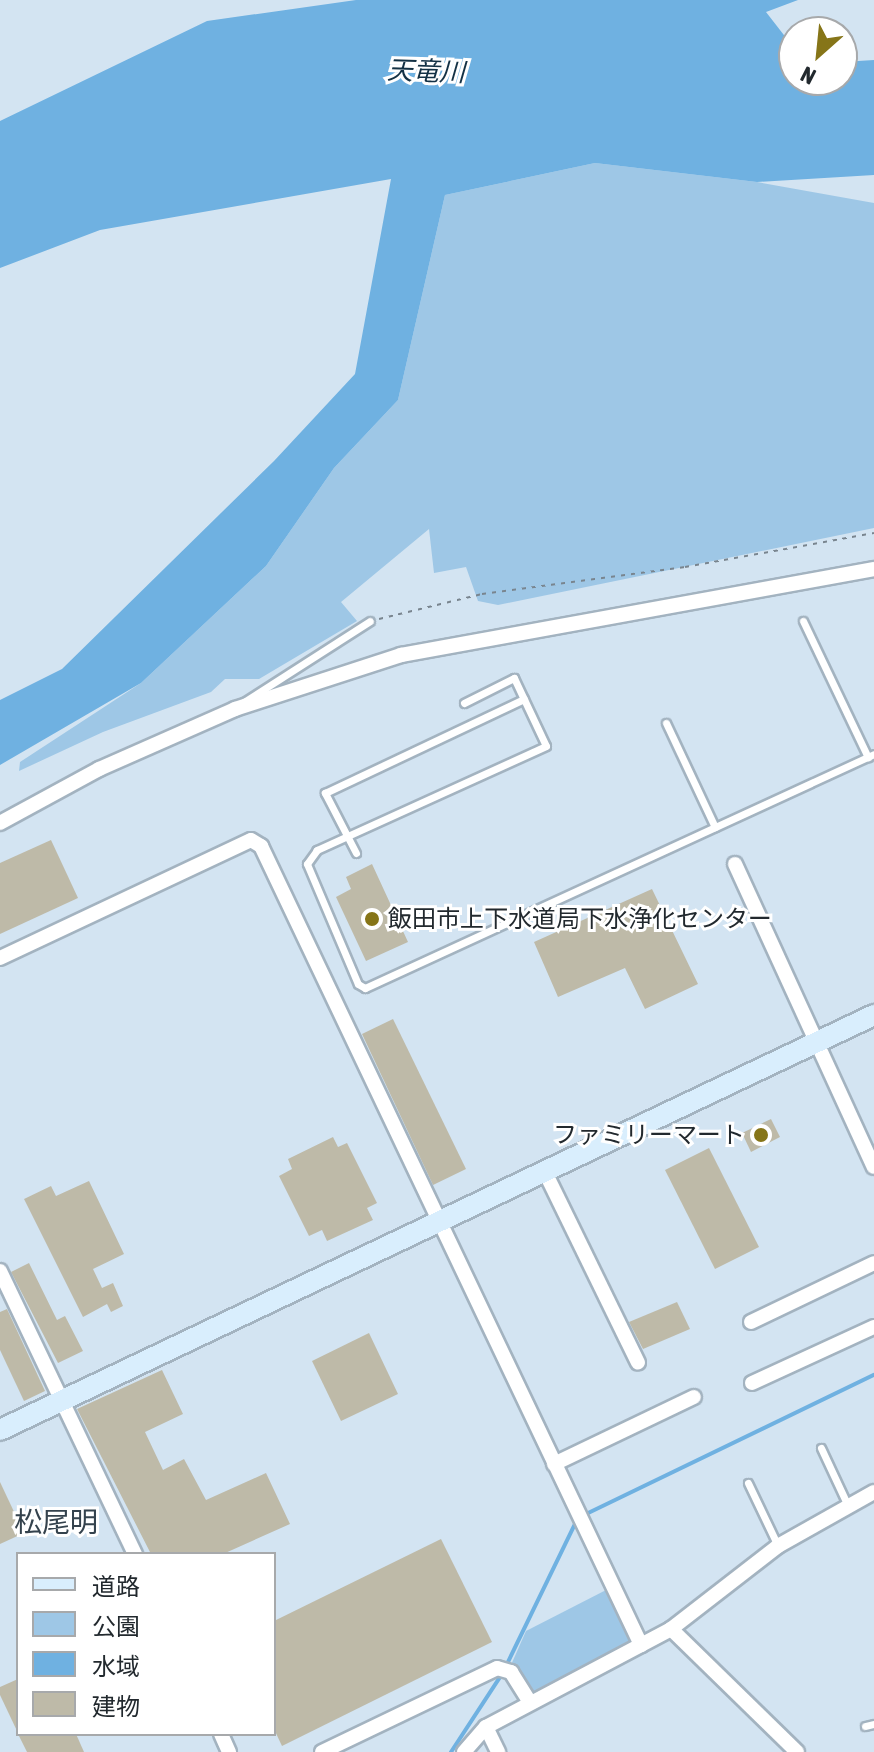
<!DOCTYPE html>
<html>
<head>
<meta charset="utf-8">
<style>
	body { margin:0 }
	#map { position:relative; width:874px; height:1752px; overflow:hidden; background:#d3e4f2; font-family:"Asap Condensed","Noto Sans JP",sans-serif }
	div>[style] { position:absolute }
	[style*='--x'] { left:calc(var(--x)*1px); top:calc(var(--y)*1px); width:calc(var(--w)*1px); rotate:calc(var(--a)*1deg) }
	.green>* { inset:0; background:#9ec7e6 }
	.water>* { inset:0; background:#6fb1e1 }
	.stream>* { height:4px; margin:-2px; padding:0 2px; transform-origin:2px; border-radius:2px; background:#6fb1e1 }
	.building>* { inset:0; background:#bebaa8 }
	.path>* { height:2px; margin-top:-1px; transform-origin:0; background:repeating-linear-gradient(90deg,#79858f 0 4px,transparent 0 10px) }
	.roads { filter:drop-shadow(2px 0 #a3b3c0) drop-shadow(-2px 0 #a3b3c0) drop-shadow(0 2px #a3b3c0) drop-shadow(0 -2px #a3b3c0) }
	.lane>* { height:7px; margin:-3.5px; padding:0 3.5px; transform-origin:3.5px; border-radius:3.5px; background:#fff }
	.street>* { height:14px; margin:-7px; padding:0 7px; transform-origin:7px; border-radius:7px; background:#fff }
	.secondary>* { height:20px; margin:-10px; padding:0 10px; transform-origin:10px; border-radius:10px; background:#d9eefd }
	.dots>* { width:22px; height:22px; translate:-50% -50%; box-sizing:border-box; border:4px solid #fff; border-radius:50% }
	span { translate:-50% -50%; white-space:nowrap; text-align:center; line-height:1.15; -webkit-text-stroke:6px #fff; paint-order:stroke }
	.poi-label { font-size:24px; color:#22292e }
	.left { translate:0 -50%; text-align:left }
	.right { translate:-100% -50%; text-align:right }
	.water-label { font-size:26px; color:#133145; font-style:italic }
	.quarter-label { font-size:28px; color:#34424d }
	.legend { position:absolute; left:16px; top:1552px; width:260px; height:184px; box-sizing:border-box; background:#fff; border:2px solid #a7a9ab; margin:0; padding:10px 14px; list-style:none; font-size:24px; color:#22292e }
	.legend li { display:flex; align-items:center; gap:16px; height:40px }
	.legend b { width:40px; border:2px solid #a7a9ab }
	.north { position:absolute; left:778px; top:16px; width:80px; height:80px; box-sizing:border-box; background:#fff; border:2px solid #a7a9ab; border-radius:50%; rotate:207deg; font-size:22px; font-weight:700; line-height:32px; text-align:center; color:#22292e }
	.north::after { content:''; display:block; margin:auto; width:28px; height:36px; background:#867518; clip-path:polygon(50% 0,100% 100%,50% 72%,0 100%) }
</style>
</head>
<body>
<div id="map">
	<div class="green">
		<div style="clip-path:polygon(595px 163px,757px 182px,874px 203px,874px 528px,498px 605px,478px 601px,466px 567px,434px 573px,429px 529px,341px 602px,357px 621px,259px 679px,225px 679px,211px 692px,103px 732px,19px 771px,20px 762px,141px 683px,266px 566px,334px 468px,398px 400px,445px 195px)"></div>
		<div style="clip-path:polygon(608px 1589px,631px 1637px,629px 1644px,530px 1695px,511px 1665px,526px 1631px)"></div>
	</div>
	<div class="water">
		<div style="clip-path:polygon(356px 0,798px 0,766px 12px,794px 48px,794px 80px,842px 80px,842px 62px,874px 60px,874px 175px,757px 182px,595px 163px,445px 195px,398px 400px,334px 468px,266px 566px,141px 683px,0 765px,0 700px,62px 669px,274px 461px,355px 374px,391px 179px,100px 230px,0 268px,0 121px,207px 21px)"></div>
	</div>
	<div class="stream">
		<div style="--x:584;--y:1515;--w:322;--a:-25.8"></div>
		<div style="--x:506;--y:1666;--w:162;--a:-64.1"></div>
		<div style="--x:451;--y:1752;--w:93;--a:-56.8"></div>
	</div>
	<div class="building">
		<div style="clip-path:polygon(51px 840px,78px 898px,0 934px,0 863px)"></div>
		<div style="clip-path:polygon(372px 864px,408px 942px,366px 961px,336px 897px,351px 889px,346px 877px)"></div>
		<div style="clip-path:polygon(652px 889px,698px 984px,645px 1009px,625px 968px,558px 997px,534px 942px)"></div>
		<div style="clip-path:polygon(393px 1019px,466px 1169px,433px 1185px,362px 1034px)"></div>
		<div style="clip-path:polygon(771px 1119px,780px 1137px,751px 1152px,742px 1133px)"></div>
		<div style="clip-path:polygon(333px 1137px,338px 1147px,347px 1143px,377px 1203px,367px 1208px,373px 1220px,327px 1241px,322px 1230px,309px 1236px,279px 1176px,292px 1169px,288px 1159px)"></div>
		<div style="clip-path:polygon(709px 1148px,759px 1247px,715px 1269px,665px 1170px)"></div>
		<div style="clip-path:polygon(89px 1181px,124px 1254px,93px 1269px,102px 1288px,113px 1283px,123px 1306px,111px 1312px,107px 1304px,83px 1317px,24px 1199px,51px 1186px,56px 1196px)"></div>
		<div style="clip-path:polygon(29px 1263px,57px 1320px,65px 1316px,83px 1351px,58px 1363px,11px 1272px)"></div>
		<div style="clip-path:polygon(677px 1302px,690px 1329px,643px 1349px,629px 1322px)"></div>
		<div style="clip-path:polygon(7px 1309px,45px 1391px,24px 1401px,0 1350px,0 1312px)"></div>
		<div style="clip-path:polygon(369px 1333px,398px 1394px,341px 1421px,312px 1361px)"></div>
		<div style="clip-path:polygon(162px 1370px,183px 1414px,145px 1432px,163px 1470px,184px 1459px,206px 1500px,266px 1473px,290px 1524px,223px 1554px,151px 1554px,77px 1409px)"></div>
		<div style="clip-path:polygon(0 1482px,24px 1533px,0 1544px)"></div>
		<div style="clip-path:polygon(441px 1539px,492px 1642px,282px 1746px,274px 1729px,274px 1621px)"></div>
		<div style="clip-path:polygon(18px 1679px,18px 1733px,0 1695px,0 1687px)"></div>
		<div style="clip-path:polygon(18px 1734px,76px 1734px,84px 1752px,27px 1752px)"></div>
	</div>
	<div class="path">
		<div style="--x:379;--y:619;--w:106;--a:-13.6"></div>
		<div style="--x:482;--y:594;--w:205;--a:-7.6"></div>
		<div style="--x:685;--y:567;--w:192;--a:-10.2"></div>
	</div>
	<div class="roads">
		<div class="lane">
			<div style="--x:803;--y:621;--w:151;--a:64.5"></div>
			<div style="--x:464;--y:703;--w:56;--a:-26.6"></div>
			<div style="--x:514;--y:678;--w:75;--a:64.8"></div>
			<div style="--x:546;--y:746;--w:252;--a:155.6"></div>
			<div style="--x:317;--y:850;--w:17;--a:126"></div>
			<div style="--x:307;--y:864;--w:130;--a:67"></div>
			<div style="--x:358;--y:984;--w:8;--a:30"></div>
			<div style="--x:365;--y:988;--w:560;--a:-24.69"></div>
			<div style="--x:236;--y:707;--w:159;--a:-32.7"></div>
			<div style="--x:666;--y:723;--w:115;--a:64.8"></div>
			<div style="--x:356;--y:853;--w:68;--a:-117.3"></div>
			<div style="--x:325;--y:793;--w:220;--a:-25.3"></div>
			<div style="--x:821;--y:1448;--w:64;--a:65"></div>
			<div style="--x:748;--y:1483;--w:70;--a:64.5"></div>
			<div style="--x:865;--y:1726;--w:9;--a:-13"></div>
		</div>
		<div class="street">
			<div style="--x:0;--y:823;--w:113;--a:-28.6"></div>
			<div style="--x:99;--y:769;--w:149;--a:-23.8"></div>
			<div style="--x:235;--y:709;--w:175;--a:-18"></div>
			<div style="--x:401;--y:655;--w:481;--a:-10.3"></div>
			<div style="--x:735;--y:864;--w:333;--a:65.4"></div>
			<div style="--x:0;--y:958;--w:277;--a:-25.2"></div>
			<div style="--x:251;--y:840;--w:12;--a:31"></div>
			<div style="--x:261;--y:846;--w:885;--a:64.56"></div>
			<div style="--x:545;--y:1172;--w:212;--a:64"></div>
			<div style="--x:0;--y:1271;--w:314;--a:64.5"></div>
			<div style="--x:751;--y:1322;--w:136;--a:-25.6"></div>
			<div style="--x:752;--y:1383;--w:134;--a:-24.7"></div>
			<div style="--x:554;--y:1464;--w:155;--a:-25.6"></div>
			<div style="--x:671;--y:1629;--w:176;--a:44.3"></div>
			<div style="--x:486;--y:1727;--w:28;--a:64"></div>
			<div style="--x:221;--y:1734;--w:20;--a:66"></div>
			<div style="--x:322;--y:1752;--w:194;--a:-25.6"></div>
			<div style="--x:497;--y:1668;--w:15;--a:16"></div>
			<div style="--x:511;--y:1672;--w:36;--a:58"></div>
			<div style="--x:464;--y:1752;--w:33;--a:-49"></div>
			<div style="--x:486;--y:1727;--w:209;--a:-27.9"></div>
			<div style="--x:671;--y:1629;--w:135;--a:-37.8"></div>
			<div style="--x:778;--y:1546;--w:110;--a:-29.4"></div>
		</div>
		<div class="secondary">
			<div style="--x:0;--y:1430;--w:968;--a:-25.4"></div>
		</div>
	</div>
	<div class="dots">
		<div style="left:372px;top:919px;background:#867518"></div>
		<div style="left:761px;top:1135px;background:#867518"></div>
	</div>
	<div class="poi-label">
		<span class="left" style="left:388px;top:919px">飯田市上下水道局下水浄化センター</span>
		<span class="right" style="left:745px;top:1135px">ファミリーマート</span>
	</div>
	<div class="water-label">
		<span style="left:426px;top:72px;rotate:2deg">天竜川</span>
	</div>
	<div class="quarter-label">
		<span style="left:56px;top:1522px">松尾明</span>
	</div>
	<ul class="legend">
	<li><b style="height:10px;background:#d9eefd"></b>道路</li>
	<li><b style="height:22px;background:#9ec7e6"></b>公園</li>
	<li><b style="height:22px;background:#6fb1e1"></b>水域</li>
	<li><b style="height:22px;background:#bebaa8"></b>建物</li>
	</ul>
	<div class="north">N</div>
</div>
</body>
</html>
